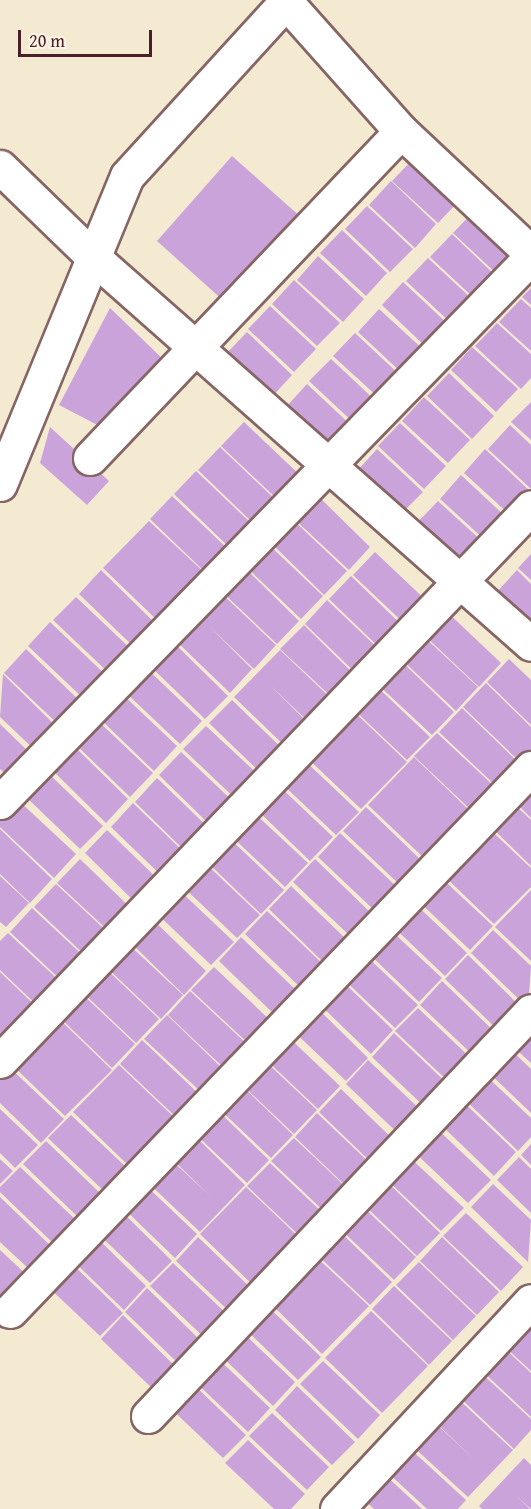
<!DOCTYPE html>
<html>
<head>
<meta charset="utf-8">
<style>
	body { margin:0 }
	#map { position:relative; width:531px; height:1509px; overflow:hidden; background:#f4ead2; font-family:"Gentium Book Plus",serif }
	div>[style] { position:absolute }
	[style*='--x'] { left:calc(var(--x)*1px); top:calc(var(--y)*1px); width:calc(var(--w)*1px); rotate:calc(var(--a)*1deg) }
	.building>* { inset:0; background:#cba3db }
	.roads { filter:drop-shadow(2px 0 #866665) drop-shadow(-2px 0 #866665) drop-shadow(0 2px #866665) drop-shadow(0 -2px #866665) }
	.minor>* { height:33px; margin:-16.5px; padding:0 16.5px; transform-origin:16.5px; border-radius:16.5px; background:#fff }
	span { translate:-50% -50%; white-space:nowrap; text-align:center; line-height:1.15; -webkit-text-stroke:6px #fcf5e5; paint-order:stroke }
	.scale { position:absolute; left:18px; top:30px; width:134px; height:27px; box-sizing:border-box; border:3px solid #4a1f2b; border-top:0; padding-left:8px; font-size:18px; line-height:21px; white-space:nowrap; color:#4a1f2b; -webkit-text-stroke:4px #fcf5e5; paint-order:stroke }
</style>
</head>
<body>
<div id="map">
	<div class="building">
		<div style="clip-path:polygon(232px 156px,302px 218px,226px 303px,157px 241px)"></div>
		<div style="clip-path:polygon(414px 158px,460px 200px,438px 223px,392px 181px)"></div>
		<div style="clip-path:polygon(391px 181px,436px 224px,415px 248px,369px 205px)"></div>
		<div style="clip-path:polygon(367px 206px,413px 249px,390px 272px,345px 229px)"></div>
		<div style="clip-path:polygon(475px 210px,521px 252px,499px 276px,453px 233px)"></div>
		<div style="clip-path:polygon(342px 230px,387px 273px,366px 296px,320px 253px)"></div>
		<div style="clip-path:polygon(452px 234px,497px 277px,476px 300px,430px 257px)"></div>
		<div style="clip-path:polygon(318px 256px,364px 299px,343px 322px,297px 280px)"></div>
		<div style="clip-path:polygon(428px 258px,474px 301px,452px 324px,406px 281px)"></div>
		<div style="clip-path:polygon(294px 280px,340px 323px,317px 346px,272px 304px)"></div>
		<div style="clip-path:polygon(403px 282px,449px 325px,427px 348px,382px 305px)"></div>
		<div style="clip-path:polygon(531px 288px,531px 305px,522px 297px)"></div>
		<div style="clip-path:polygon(521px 299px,531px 308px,531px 351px,499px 322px)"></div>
		<div style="clip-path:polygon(270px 306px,316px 349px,294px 372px,248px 329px)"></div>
		<div style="clip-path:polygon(110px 308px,167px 363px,105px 429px,59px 405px)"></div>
		<div style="clip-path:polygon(379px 309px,425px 351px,404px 375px,358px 332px)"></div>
		<div style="clip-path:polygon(497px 323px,531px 354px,531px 378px,521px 389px,475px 346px)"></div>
		<div style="clip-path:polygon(247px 332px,292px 375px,271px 398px,225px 355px)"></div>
		<div style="clip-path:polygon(355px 333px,401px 376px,379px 398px,333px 356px)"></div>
		<div style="clip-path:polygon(472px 347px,518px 389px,496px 412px,451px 370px)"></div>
		<div style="clip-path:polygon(331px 359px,377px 402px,355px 424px,309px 381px)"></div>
		<div style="clip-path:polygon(449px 373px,494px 416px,472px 439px,427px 396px)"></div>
		<div style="clip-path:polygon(307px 384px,353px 427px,332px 450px,286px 407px)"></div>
		<div style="clip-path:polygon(424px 397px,470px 440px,448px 463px,402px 421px)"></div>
		<div style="clip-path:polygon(531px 402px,531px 440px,511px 422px)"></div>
		<div style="clip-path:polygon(244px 422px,302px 477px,279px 501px,221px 446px)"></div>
		<div style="clip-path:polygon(400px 423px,446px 466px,424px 489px,378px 446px)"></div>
		<div style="clip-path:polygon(510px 425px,531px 445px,531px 489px,488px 449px)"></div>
		<div style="clip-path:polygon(50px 427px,109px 481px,87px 505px,40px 463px)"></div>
		<div style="clip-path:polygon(220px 447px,278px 502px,255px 525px,198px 470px)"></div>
		<div style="clip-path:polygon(377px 449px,423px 492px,401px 514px,356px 472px)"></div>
		<div style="clip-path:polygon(485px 449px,531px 492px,510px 515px,464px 473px)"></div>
		<div style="clip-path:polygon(196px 471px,254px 526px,232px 550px,174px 494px)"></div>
		<div style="clip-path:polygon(461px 475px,507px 518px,486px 541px,440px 499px)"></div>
		<div style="clip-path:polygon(314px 492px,370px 547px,349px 570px,291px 516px)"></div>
		<div style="clip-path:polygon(172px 496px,230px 551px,207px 574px,150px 519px)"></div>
		<div style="clip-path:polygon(438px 501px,484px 543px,462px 567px,416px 524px)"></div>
		<div style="clip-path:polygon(290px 517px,347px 571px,324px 595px,268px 540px)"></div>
		<div style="clip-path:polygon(149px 521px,207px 575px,160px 623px,103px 568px)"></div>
		<div style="clip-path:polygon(266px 542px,323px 596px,301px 619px,244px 565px)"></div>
		<div style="clip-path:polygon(375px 552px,432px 606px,410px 629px,353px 575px)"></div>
		<div style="clip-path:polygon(531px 554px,531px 580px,518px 568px)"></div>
		<div style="clip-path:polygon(242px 565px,299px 621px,277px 644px,220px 590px)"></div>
		<div style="clip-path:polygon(101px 570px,158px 626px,136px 649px,79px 594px)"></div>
		<div style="clip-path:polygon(517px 570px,531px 584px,531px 628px,495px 594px)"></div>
		<div style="clip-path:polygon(351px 576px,408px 631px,386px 654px,329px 599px)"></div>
		<div style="clip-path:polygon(219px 591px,276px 645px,254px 669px,209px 626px,252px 669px,230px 693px,173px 638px)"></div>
		<div style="clip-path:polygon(76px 597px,133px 651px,111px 675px,53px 620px)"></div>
		<div style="clip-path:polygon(327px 600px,385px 655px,362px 679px,305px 624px)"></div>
		<div style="clip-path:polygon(444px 609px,501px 663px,479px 687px,421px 632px)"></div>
		<div style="clip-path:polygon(50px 622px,108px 677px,85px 700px,28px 646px)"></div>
		<div style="clip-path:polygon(304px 625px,360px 680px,338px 703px,280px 649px)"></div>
		<div style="clip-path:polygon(420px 633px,478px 687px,456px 711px,398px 656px)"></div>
		<div style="clip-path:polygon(171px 640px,228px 696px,205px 719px,148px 664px)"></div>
		<div style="clip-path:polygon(26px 649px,83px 704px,61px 727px,4px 673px)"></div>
		<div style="clip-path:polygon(280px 650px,337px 704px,315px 728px,270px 685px,313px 728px,291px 752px,234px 697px)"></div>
		<div style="clip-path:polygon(397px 657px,454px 712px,432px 735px,374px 681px)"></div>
		<div style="clip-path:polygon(509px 659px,531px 680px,531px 725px,487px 682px)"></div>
		<div style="clip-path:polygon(145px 667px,202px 721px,180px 744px,123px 690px)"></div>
		<div style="clip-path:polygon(3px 674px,59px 729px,37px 752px,0 717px)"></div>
		<div style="clip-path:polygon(372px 682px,430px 737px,407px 760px,350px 706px)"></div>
		<div style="clip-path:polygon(486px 683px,531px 727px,531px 750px,520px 762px,463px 707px)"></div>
		<div style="clip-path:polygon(120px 692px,177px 746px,154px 771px,97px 716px)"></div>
		<div style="clip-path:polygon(232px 700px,289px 755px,266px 778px,209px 723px)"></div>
		<div style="clip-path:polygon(349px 707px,407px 762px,361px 809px,303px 754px)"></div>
		<div style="clip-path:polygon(462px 708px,519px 763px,496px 786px,439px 732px)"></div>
		<div style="clip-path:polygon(96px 719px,153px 773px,130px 797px,73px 742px)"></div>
		<div style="clip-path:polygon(0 724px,33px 756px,11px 779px,0 769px)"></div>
		<div style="clip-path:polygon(206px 726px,264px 780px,241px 804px,183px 749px)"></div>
		<div style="clip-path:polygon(437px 733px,495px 787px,472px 811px,414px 756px)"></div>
		<div style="clip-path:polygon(72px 744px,128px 799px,106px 823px,49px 767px)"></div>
		<div style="clip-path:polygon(181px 752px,238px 806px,215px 830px,159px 775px)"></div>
		<div style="clip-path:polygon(301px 757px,359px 812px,336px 835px,279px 781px)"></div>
		<div style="clip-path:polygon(414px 757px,471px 812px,425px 859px,368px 805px)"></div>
		<div style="clip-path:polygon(46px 771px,103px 826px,80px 849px,24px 795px)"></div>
		<div style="clip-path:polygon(531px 772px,531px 818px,509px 796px)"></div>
		<div style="clip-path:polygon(157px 778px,214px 833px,191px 857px,135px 802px)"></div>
		<div style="clip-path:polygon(276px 783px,333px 837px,310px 861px,253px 806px)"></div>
		<div style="clip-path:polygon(507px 797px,531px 820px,531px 866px,484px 820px)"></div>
		<div style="clip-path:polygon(18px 800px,76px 854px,54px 878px,0 827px,0 819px)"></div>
		<div style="clip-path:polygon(133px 803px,190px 858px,167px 881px,111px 827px)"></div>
		<div style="clip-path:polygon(366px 807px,423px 862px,401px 886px,343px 831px)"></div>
		<div style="clip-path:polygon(250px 809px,308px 863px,285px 887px,227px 832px)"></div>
		<div style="clip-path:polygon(483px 823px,531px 868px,531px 887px,494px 924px,437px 869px)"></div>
		<div style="clip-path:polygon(0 829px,52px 879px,30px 903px,0 874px)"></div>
		<div style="clip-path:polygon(107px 830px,164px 885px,142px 909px,85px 853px)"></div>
		<div style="clip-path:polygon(340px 833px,398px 888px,375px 911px,318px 857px)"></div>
		<div style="clip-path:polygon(226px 835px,284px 890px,261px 914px,204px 859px)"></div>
		<div style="clip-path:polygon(80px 859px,137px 914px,115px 937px,57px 883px)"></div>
		<div style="clip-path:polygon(315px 859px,372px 914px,350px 936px,293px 882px)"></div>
		<div style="clip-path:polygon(202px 860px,260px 915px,237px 938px,180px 884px)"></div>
		<div style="clip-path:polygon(435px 872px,493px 926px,470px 950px,413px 896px)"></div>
		<div style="clip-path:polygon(0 876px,29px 903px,6px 927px,0 922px)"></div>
		<div style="clip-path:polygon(56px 884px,114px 938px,91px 961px,34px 907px)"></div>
		<div style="clip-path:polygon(291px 886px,348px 941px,325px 964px,269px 909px)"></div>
		<div style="clip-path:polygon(176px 887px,234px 942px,211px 965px,154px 911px)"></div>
		<div style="clip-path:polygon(531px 890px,531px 961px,495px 927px)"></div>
		<div style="clip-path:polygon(409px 898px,467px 953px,445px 976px,387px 921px)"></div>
		<div style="clip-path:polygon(32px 908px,90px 962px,67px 986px,10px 932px)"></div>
		<div style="clip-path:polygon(267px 911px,324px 965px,302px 989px,245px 934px)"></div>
		<div style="clip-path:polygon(149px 916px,206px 971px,184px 995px,127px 939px)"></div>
		<div style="clip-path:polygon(384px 924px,442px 978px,419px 1002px,362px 947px)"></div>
		<div style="clip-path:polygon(493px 930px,531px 966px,528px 1008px,471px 953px)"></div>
		<div style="clip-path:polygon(8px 933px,66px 987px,43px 1011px,0 970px,0 941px)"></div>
		<div style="clip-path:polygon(241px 937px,299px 993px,276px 1016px,219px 961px)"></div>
		<div style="clip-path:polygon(125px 941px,183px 995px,161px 1019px,103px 964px)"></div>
		<div style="clip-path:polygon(361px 951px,418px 1005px,395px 1028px,338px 974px)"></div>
		<div style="clip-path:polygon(468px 955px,524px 1010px,502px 1034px,445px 979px)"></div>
		<div style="clip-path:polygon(102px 965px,159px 1019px,136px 1043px,79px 989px)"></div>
		<div style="clip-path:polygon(214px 967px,271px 1021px,249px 1044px,191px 990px)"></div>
		<div style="clip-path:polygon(0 972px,42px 1012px,0 1056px)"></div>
		<div style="clip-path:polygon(337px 976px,393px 1030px,371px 1054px,314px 999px)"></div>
		<div style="clip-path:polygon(442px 981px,499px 1036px,477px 1059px,420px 1005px)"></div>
		<div style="clip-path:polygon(78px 990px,135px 1044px,112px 1068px,55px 1013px)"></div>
		<div style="clip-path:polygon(190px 991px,248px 1045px,225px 1069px,168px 1015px)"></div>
		<div style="clip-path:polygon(311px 1002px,368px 1058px,346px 1081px,288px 1026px)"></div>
		<div style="clip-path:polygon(418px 1008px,476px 1063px,453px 1086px,395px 1031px)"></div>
		<div style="clip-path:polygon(54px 1014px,112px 1070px,65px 1116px,9px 1062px)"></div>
		<div style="clip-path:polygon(167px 1015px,224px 1070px,202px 1093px,144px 1039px)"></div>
		<div style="clip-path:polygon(531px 1021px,531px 1063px,510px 1044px)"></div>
		<div style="clip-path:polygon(283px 1032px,340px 1086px,318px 1109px,261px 1055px)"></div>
		<div style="clip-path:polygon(394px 1033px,452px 1088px,429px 1111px,372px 1057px)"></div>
		<div style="clip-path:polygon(142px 1040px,200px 1095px,177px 1118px,120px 1064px)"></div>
		<div style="clip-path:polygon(507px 1046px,531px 1069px,531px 1113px,485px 1069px)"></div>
		<div style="clip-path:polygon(260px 1056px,317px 1110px,294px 1134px,237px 1080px)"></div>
		<div style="clip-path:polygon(368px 1060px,426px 1115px,403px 1138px,346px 1084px)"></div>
		<div style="clip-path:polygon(6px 1064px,64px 1119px,41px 1143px,0 1103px,0 1071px)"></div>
		<div style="clip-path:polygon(119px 1065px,176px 1119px,130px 1167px,73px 1112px)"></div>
		<div style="clip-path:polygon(483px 1073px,531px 1118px,531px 1137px,518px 1151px,461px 1096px)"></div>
		<div style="clip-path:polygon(236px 1080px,293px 1135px,271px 1158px,214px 1104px)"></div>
		<div style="clip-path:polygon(341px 1089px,398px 1144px,376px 1167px,319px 1112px)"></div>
		<div style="clip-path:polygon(459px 1098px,516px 1152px,494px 1176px,437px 1121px)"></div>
		<div style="clip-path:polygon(212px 1105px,269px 1160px,247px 1183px,189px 1128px)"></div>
		<div style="clip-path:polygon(0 1109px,38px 1145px,15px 1168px,0 1153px)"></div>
		<div style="clip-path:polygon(317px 1113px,375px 1168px,352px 1192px,295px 1137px)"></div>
		<div style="clip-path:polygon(71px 1115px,128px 1169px,106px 1193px,48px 1138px)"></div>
		<div style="clip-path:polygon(433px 1125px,491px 1180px,468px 1203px,411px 1149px)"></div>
		<div style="clip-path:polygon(189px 1130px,245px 1185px,200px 1232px,142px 1177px,165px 1154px,210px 1196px,166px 1153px)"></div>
		<div style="clip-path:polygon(294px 1138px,351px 1192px,329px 1216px,271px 1161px)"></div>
		<div style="clip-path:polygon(46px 1141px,103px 1196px,80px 1219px,23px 1164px)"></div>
		<div style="clip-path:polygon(531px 1144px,531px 1165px,521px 1155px)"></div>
		<div style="clip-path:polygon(406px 1154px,464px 1208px,441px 1231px,384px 1177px)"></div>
		<div style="clip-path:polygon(519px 1157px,531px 1169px,531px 1213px,497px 1180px)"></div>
		<div style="clip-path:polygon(0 1159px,13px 1171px,0 1184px)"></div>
		<div style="clip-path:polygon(270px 1163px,327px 1217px,304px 1240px,247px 1186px)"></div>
		<div style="clip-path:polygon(20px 1167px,77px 1221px,55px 1245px,0 1192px,0 1187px)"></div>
		<div style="clip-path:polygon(383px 1178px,440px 1233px,417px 1256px,360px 1201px)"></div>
		<div style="clip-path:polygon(140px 1180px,197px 1234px,175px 1258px,118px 1203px)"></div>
		<div style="clip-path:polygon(493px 1184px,531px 1220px,528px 1262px,471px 1207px)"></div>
		<div style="clip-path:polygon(246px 1187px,304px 1242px,257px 1289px,200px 1234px)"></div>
		<div style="clip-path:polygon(0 1197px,53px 1248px,31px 1271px,0 1242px)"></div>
		<div style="clip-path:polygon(359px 1203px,416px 1257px,394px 1280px,337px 1226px)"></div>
		<div style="clip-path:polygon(115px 1205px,172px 1261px,150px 1283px,93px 1229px)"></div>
		<div style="clip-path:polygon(466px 1213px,523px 1267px,501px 1291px,443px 1236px)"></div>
		<div style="clip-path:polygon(335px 1227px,392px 1282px,370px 1305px,313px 1251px)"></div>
		<div style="clip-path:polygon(90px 1231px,146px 1286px,124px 1310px,67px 1255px)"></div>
		<div style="clip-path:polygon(198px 1237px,255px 1292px,233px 1315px,176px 1261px)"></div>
		<div style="clip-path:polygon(442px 1237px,499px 1292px,477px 1315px,420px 1261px)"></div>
		<div style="clip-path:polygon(0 1250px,28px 1276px,5px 1299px,0 1294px)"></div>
		<div style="clip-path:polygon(311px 1252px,369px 1306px,322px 1354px,266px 1299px)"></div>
		<div style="clip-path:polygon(66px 1258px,123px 1313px,100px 1336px,43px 1282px)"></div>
		<div style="clip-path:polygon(419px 1262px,476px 1316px,453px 1340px,396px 1285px)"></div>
		<div style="clip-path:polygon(173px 1263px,230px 1317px,208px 1341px,150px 1286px)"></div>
		<div style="clip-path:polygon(394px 1286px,452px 1341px,429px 1365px,372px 1309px)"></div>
		<div style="clip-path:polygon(147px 1288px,204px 1344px,182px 1367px,125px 1312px)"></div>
		<div style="clip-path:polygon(263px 1302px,321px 1357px,298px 1380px,241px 1325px)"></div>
		<div style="clip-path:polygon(371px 1311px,428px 1366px,382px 1413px,325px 1358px)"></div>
		<div style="clip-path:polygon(123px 1315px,180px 1371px,158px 1394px,101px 1339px)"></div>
		<div style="clip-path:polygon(525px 1321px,531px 1326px,531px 1371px,503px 1345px)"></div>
		<div style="clip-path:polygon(238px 1328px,295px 1382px,273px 1406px,216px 1351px)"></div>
		<div style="clip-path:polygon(502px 1346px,531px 1373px,531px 1417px,480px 1369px)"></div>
		<div style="clip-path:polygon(212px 1353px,270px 1408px,248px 1432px,190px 1377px)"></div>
		<div style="clip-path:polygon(323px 1361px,380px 1415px,358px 1439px,300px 1384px)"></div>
		<div style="clip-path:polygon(478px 1370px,531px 1419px,531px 1430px,514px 1449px,456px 1394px)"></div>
		<div style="clip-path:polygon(189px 1380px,246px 1435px,223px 1458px,166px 1404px)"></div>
		<div style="clip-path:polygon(297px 1386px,355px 1442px,332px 1465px,275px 1410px)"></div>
		<div style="clip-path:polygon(455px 1396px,513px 1450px,468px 1497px,410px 1444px,432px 1420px,476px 1461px,433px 1420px)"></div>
		<div style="clip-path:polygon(272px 1413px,329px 1467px,307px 1490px,249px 1436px)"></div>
		<div style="clip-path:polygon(248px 1440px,305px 1494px,291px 1509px,274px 1509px,225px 1463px)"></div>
		<div style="clip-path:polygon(407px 1446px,466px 1500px,458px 1509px,427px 1509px,385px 1470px)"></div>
		<div style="clip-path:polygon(524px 1458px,531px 1465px,531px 1509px,515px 1495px,530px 1509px,482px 1509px,479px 1506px)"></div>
		<div style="clip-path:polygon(383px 1473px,422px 1509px,374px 1509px,360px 1496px)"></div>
	</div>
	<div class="roads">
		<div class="minor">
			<div style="--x:0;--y:167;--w:129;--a:44.1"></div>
			<div style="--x:93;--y:257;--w:584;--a:41.46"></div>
			<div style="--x:90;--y:458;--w:451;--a:-46.4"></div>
			<div style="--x:0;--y:484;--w:333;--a:-67.6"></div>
			<div style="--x:127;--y:176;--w:236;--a:-47.6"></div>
			<div style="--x:286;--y:2;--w:173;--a:48.3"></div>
			<div style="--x:401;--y:131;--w:178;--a:43.2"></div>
			<div style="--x:0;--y:802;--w:761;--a:-45.75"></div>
			<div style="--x:0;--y:1061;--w:767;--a:-46.21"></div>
			<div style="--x:10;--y:1311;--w:753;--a:-46.18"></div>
			<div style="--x:148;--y:1416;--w:557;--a:-46.6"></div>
			<div style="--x:337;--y:1509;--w:284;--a:-47"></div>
		</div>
	</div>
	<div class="scale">20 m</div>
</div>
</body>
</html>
